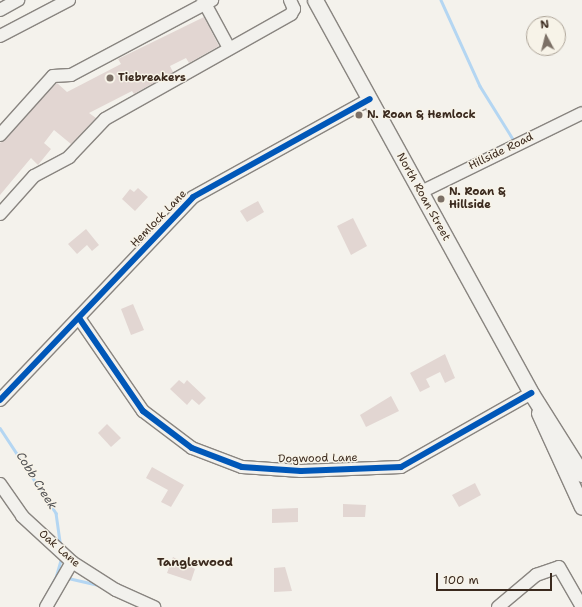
<!DOCTYPE html>
<html>
<head>
<meta charset="utf-8">
<style>
	body { margin:0 }
	#map { position:relative; width:582px; height:607px; overflow:hidden; background:#f4f2ec; font-family:"Shantell Sans",sans-serif }
	div>[style] { position:absolute }
	[style*='--x'] { left:calc(var(--x)*1px); top:calc(var(--y)*1px); width:calc(var(--w)*1px); rotate:calc(var(--a)*1deg) }
	.stream>* { height:2.5px; margin:-1.25px; padding:0 1.25px; transform-origin:1.25px; border-radius:1.25px; background:#b4d6f2 }
	.building>* { inset:0; background:#e2d6d2 }
	.roads { filter:drop-shadow(1px 0 #898580) drop-shadow(-1px 0 #898580) drop-shadow(0 1px #898580) drop-shadow(0 -1px #898580) }
	.minor>* { height:12px; margin:-6px; padding:0 6px; transform-origin:6px; border-radius:6px; background:#f2f1ed }
	.major>* { height:15px; margin:-7.5px; padding:0 7.5px; transform-origin:7.5px; border-radius:7.5px; background:#f2f1ed }
	.cycleway>* { height:6px; margin:-3px; padding:0 3px; transform-origin:3px; border-radius:3px; background:#0057b8 }
	.dots>* { width:11px; height:11px; translate:-50% -50%; box-sizing:border-box; border:2px solid #f7f3e8; border-radius:50% }
	span { translate:-50% -50%; white-space:nowrap; text-align:center; line-height:1.15; -webkit-text-stroke:3px #f7f3e8; paint-order:stroke }
	.poi-label { font-size:11px; color:#3b2a1e; font-weight:700 }
	.left { translate:0 -50%; text-align:left }
	.street-label { font-size:11px; color:#3b2a1e }
	.water-label { font-size:12px; color:#525254; font-style:italic }
	.neighbourhood-label { font-size:12px; color:#3b2a1e; font-weight:700 }
	.north { position:absolute; left:526px; top:16px; width:40px; height:40px; box-sizing:border-box; background:#f7f3e8; border:1px solid #aca397; border-radius:50%; rotate:353deg; font-size:11px; font-weight:700; line-height:16px; text-align:center; color:#3b2a1e }
	.north::after { content:''; display:block; margin:auto; width:14px; height:18px; background:#7c7066; clip-path:polygon(50% 0,100% 100%,50% 72%,0 100%) }
	.scale { position:absolute; left:436px; top:573px; width:116px; height:18px; box-sizing:border-box; border:2px solid #3b2a1e; border-top:0; padding-left:5px; font-size:12px; line-height:14px; white-space:nowrap; color:#3b2a1e; -webkit-text-stroke:3px #f7f3e8; paint-order:stroke }
</style>
</head>
<body>
<div id="map">
	<div class="stream">
		<div style="--x:441;--y:0;--w:94;--a:65.6"></div>
		<div style="--x:480;--y:86;--w:62;--a:58.1"></div>
		<div style="--x:0;--y:428;--w:102;--a:56.6"></div>
		<div style="--x:56;--y:513;--w:34;--a:82"></div>
		<div style="--x:68;--y:578;--w:31;--a:13"></div>
		<div style="--x:44;--y:599;--w:26;--a:-62"></div>
		<div style="--x:56;--y:576;--w:19;--a:-74"></div>
	</div>
	<div class="building">
		<div style="clip-path:polygon(204px 17px,219px 46px,189px 63px,186px 58px,170px 66px,173px 72px,134px 94px,132px 91px,89px 113px,96px 118px,71px 144px,54px 130px,44px 143px,51px 149px,38px 165px,31px 158px,0 195px,0 143px,57px 83px,67px 92px,121px 64px,118px 59px)"></div>
		<div style="clip-path:polygon(138px 188px,148px 197px,135px 211px,122px 199px,130px 189px,134px 192px)"></div>
		<div style="clip-path:polygon(258px 201px,264px 212px,247px 222px,240px 211px)"></div>
		<div style="clip-path:polygon(353px 218px,367px 246px,351px 255px,337px 226px)"></div>
		<div style="clip-path:polygon(86px 229px,99px 245px,92px 251px,87px 245px,77px 254px,68px 244px)"></div>
		<div style="clip-path:polygon(133px 304px,144px 330px,131px 335px,121px 309px)"></div>
		<div style="clip-path:polygon(445px 354px,455px 378px,445px 383px,440px 372px,426px 379px,430px 387px,420px 392px,410px 373px)"></div>
		<div style="clip-path:polygon(179px 380px,184px 384px,187px 380px,206px 398px,199px 405px,192px 399px,187px 405px,170px 389px)"></div>
		<div style="clip-path:polygon(391px 396px,399px 411px,366px 427px,360px 415px)"></div>
		<div style="clip-path:polygon(107px 424px,121px 438px,111px 447px,98px 433px)"></div>
		<div style="clip-path:polygon(152px 467px,184px 485px,171px 507px,161px 502px,168px 490px,146px 478px)"></div>
		<div style="clip-path:polygon(475px 483px,481px 495px,459px 507px,452px 495px)"></div>
		<div style="clip-path:polygon(343px 504px,366px 505px,365px 517px,343px 517px)"></div>
		<div style="clip-path:polygon(298px 508px,298px 522px,272px 523px,272px 509px)"></div>
		<div style="clip-path:polygon(173px 557px,195px 569px,191px 581px,167px 573px)"></div>
		<div style="clip-path:polygon(285px 567px,292px 591px,274px 592px,274px 568px)"></div>
	</div>
	<div class="roads">
		<div class="minor">
			<div style="--x:203;--y:0;--w:55;--a:61.6"></div>
			<div style="--x:0;--y:10;--w:21;--a:-29"></div>
			<div style="--x:0;--y:36;--w:78;--a:-27.6"></div>
			<div style="--x:0;--y:135;--w:79;--a:-48.1"></div>
			<div style="--x:53;--y:76;--w:18;--a:-3"></div>
			<div style="--x:71;--y:75;--w:160;--a:-28"></div>
			<div style="--x:421;--y:192;--w:179;--a:-26.1"></div>
			<div style="--x:0;--y:214;--w:51;--a:-48.2"></div>
			<div style="--x:34;--y:176;--w:40;--a:-28"></div>
			<div style="--x:69;--y:157;--w:52;--a:-46.5"></div>
			<div style="--x:105;--y:119;--w:214;--a:-29.4"></div>
			<div style="--x:291;--y:14;--w:6;--a:-59"></div>
			<div style="--x:294;--y:9;--w:10;--a:-114"></div>
			<div style="--x:79;--y:318;--w:113;--a:55.5"></div>
			<div style="--x:143;--y:411;--w:61;--a:37.1"></div>
			<div style="--x:192;--y:448;--w:53;--a:20.8"></div>
			<div style="--x:242;--y:467;--w:59;--a:3.9"></div>
			<div style="--x:301;--y:471;--w:100;--a:-2.3"></div>
			<div style="--x:401;--y:467;--w:150;--a:-29.6"></div>
			<div style="--x:0;--y:400;--w:280;--a:-46.4"></div>
			<div style="--x:193;--y:197;--w:202;--a:-29"></div>
			<div style="--x:0;--y:484;--w:39;--a:55"></div>
			<div style="--x:22;--y:516;--w:68;--a:42.6"></div>
			<div style="--x:72;--y:562;--w:52;--a:32.5"></div>
			<div style="--x:116;--y:590;--w:42;--a:24.1"></div>
			<div style="--x:46;--y:607;--w:52;--a:-60"></div>
			<div style="--x:498;--y:607;--w:50;--a:-40.1"></div>
			<div style="--x:536;--y:575;--w:24;--a:-19"></div>
			<div style="--x:559;--y:567;--w:46;--a:60.1"></div>
		</div>
		<div class="major">
			<div style="--x:315;--y:0;--w:448;--a:61.2"></div>
			<div style="--x:531;--y:393;--w:96;--a:57.8"></div>
			<div style="--x:539;--y:413;--w:103;--a:65.4"></div>
		</div>
	</div>
	<div class="cycleway">
		<div style="--x:79;--y:318;--w:113;--a:55.5"></div>
		<div style="--x:143;--y:411;--w:61;--a:37.1"></div>
		<div style="--x:192;--y:448;--w:53;--a:20.8"></div>
		<div style="--x:242;--y:467;--w:59;--a:3.9"></div>
		<div style="--x:301;--y:471;--w:100;--a:-2.3"></div>
		<div style="--x:401;--y:467;--w:150;--a:-29.6"></div>
		<div style="--x:0;--y:400;--w:280;--a:-46.4"></div>
		<div style="--x:193;--y:197;--w:202;--a:-29"></div>
	</div>
	<div class="dots">
		<div style="left:110px;top:78px;background:#7c7066"></div>
		<div style="left:359px;top:115px;background:#7c7066"></div>
		<div style="left:441px;top:199px;background:#7c7066"></div>
	</div>
	<div class="poi-label">
		<span class="left" style="left:118px;top:78px">Tiebreakers</span>
		<span class="left" style="left:367px;top:115px">N. Roan &amp; Hemlock</span>
		<span class="left" style="left:449px;top:199px">N. Roan &amp;<br>Hillside</span>
	</div>
	<div class="street-label">
		<span style="left:501px;top:152px;rotate:-26deg">Hillside Road</span>
		<span style="left:423px;top:197px;rotate:61deg">North Roan Street</span>
		<span style="left:159px;top:219px;rotate:-46deg">Hemlock Lane</span>
		<span style="left:318px;top:459px;rotate:-1deg">Dogwood Lane</span>
		<span style="left:59px;top:549px;rotate:41deg">Oak Lane</span>
	</div>
	<div class="water-label">
		<span style="left:36px;top:481px;rotate:58deg">Cobb Creek</span>
	</div>
	<div class="neighbourhood-label">
		<span style="left:195px;top:563px">Tanglewood</span>
	</div>
	<div class="north">N</div>
	<div class="scale">100 m</div>
</div>
</body>
</html>
